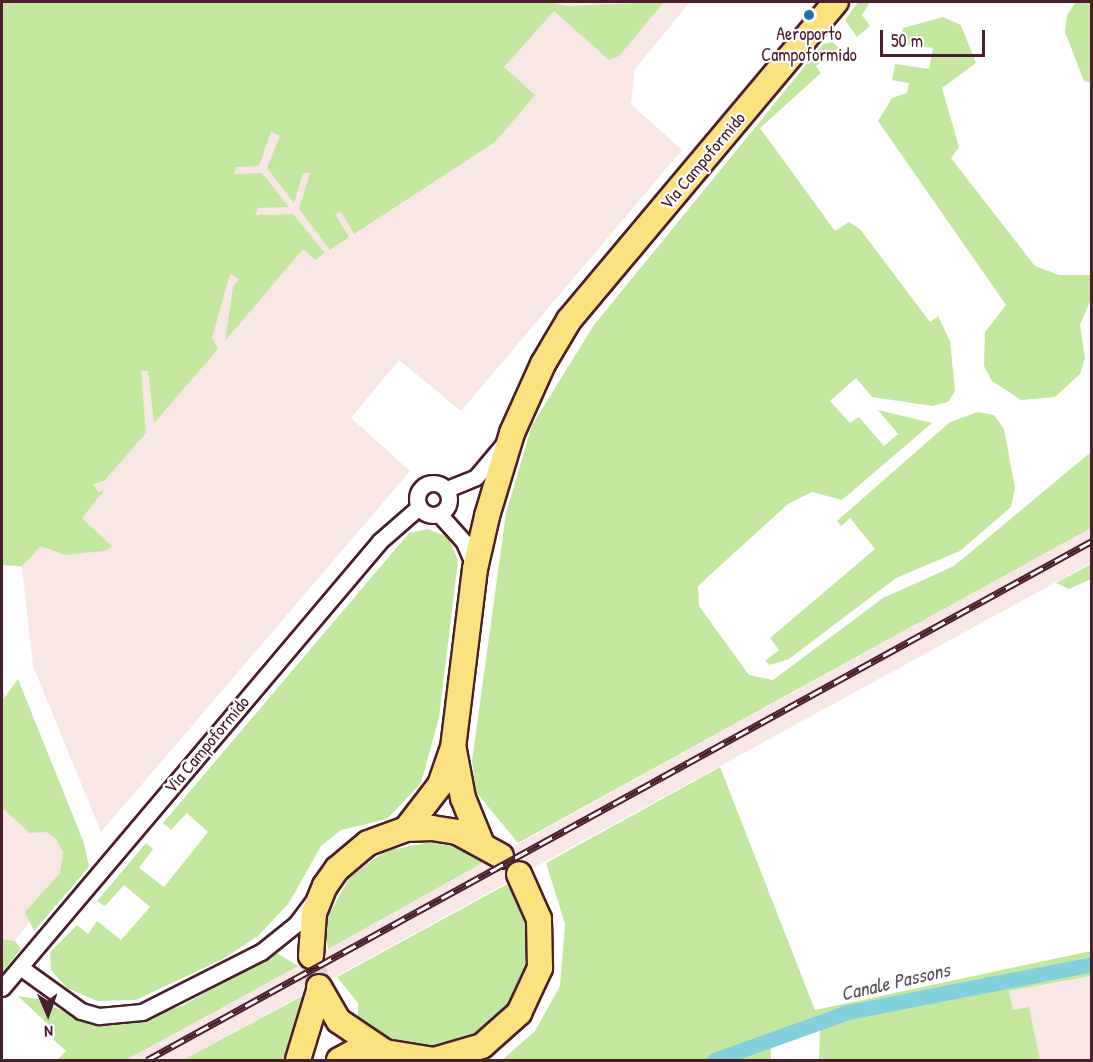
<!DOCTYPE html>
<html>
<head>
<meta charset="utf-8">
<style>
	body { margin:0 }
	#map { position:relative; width:1093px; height:1062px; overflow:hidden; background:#fff; font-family:"Patrick Hand",sans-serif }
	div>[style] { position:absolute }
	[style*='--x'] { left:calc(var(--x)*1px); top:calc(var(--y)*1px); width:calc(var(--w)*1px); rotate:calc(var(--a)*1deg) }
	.built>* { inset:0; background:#f8e7e4 }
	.green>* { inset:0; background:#c4e7a0 }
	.canal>* { height:15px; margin:-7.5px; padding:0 7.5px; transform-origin:7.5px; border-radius:7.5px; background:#81d0dc }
	.primary-tunnel>* { height:24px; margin-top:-12px; transform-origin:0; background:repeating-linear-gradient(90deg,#dbd2d5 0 24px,transparent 0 36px) }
	.roads { filter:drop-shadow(2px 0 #4a1f2b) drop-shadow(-2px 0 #4a1f2b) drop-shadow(0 2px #4a1f2b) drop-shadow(0 -2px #4a1f2b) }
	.street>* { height:15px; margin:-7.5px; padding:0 7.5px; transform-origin:7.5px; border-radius:7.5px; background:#fff }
	.street>.ring { margin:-7.5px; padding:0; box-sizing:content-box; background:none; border:15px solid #fff; border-radius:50% }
	.primary>* { height:24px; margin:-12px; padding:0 12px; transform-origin:12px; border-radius:12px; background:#fbe180 }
	.rail>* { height:7px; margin-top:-3.5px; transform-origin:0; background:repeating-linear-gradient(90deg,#fff 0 14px,#4a1f2b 0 28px); box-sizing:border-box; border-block:2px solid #4a1f2b }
	.dots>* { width:16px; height:16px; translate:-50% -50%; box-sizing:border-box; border:3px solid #fff; border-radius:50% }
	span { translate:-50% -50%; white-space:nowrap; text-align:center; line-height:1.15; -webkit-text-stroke:4.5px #fff; paint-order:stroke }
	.poi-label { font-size:18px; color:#4a1f2b }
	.street-label { font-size:18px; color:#4a1f2b }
	.water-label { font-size:20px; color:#5a5460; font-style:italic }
	.frame { position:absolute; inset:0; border:3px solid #4a1f2b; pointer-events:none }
	.north { position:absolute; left:18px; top:984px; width:60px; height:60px; -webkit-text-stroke:4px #fff; paint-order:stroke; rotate:178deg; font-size:16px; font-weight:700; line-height:24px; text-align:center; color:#4a1f2b }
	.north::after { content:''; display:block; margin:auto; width:21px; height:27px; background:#4a1f2b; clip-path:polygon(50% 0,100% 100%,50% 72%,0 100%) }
	.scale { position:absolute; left:880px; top:30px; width:105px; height:27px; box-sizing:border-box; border:3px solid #4a1f2b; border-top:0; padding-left:8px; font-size:18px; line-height:21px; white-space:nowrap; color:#4a1f2b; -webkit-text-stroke:4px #fff; paint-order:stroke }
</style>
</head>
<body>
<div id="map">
	<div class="built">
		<div style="clip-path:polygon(2px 2px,690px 2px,635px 69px,631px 104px,682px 150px,461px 411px,399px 360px,351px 418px,410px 471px,101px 832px,33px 666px,22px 567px,2px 565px)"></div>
		<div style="clip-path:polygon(1091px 528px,1091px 563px,183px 1060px,126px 1060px)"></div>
		<div style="clip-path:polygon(2px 689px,84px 856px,2px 956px)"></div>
		<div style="clip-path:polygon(1091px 976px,1091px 1060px,952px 1060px,946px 1003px)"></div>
	</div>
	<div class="green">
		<div style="clip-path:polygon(2px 2px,546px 2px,568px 6px,664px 2px,619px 56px,609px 60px,554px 11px,504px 67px,535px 95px,495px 142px,354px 234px,341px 212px,335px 214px,349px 237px,330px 250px,299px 209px,310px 173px,303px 173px,294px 203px,267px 168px,280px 136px,271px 132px,259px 166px,236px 167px,234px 174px,262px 173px,289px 207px,258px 208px,255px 215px,293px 214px,325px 253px,315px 260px,303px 249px,225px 341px,233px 287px,239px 279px,230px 274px,212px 338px,218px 349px,154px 423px,148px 371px,141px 371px,146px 433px,104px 481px,93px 484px,98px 492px,104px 491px,82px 518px,112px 546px,104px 551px,65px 555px,41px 546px,22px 566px,2px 565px)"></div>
		<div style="clip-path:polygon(858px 2px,870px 2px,862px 15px,870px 26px,857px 37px,845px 20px)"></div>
		<div style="clip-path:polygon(1076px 2px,1091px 2px,1091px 83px,1084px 81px,1065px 32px,1067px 15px)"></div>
		<div style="clip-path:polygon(943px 17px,961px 25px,976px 63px,942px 88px,959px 147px,951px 158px,1035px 266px,1059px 275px,1091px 275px,1091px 299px,1080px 325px,1085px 358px,1080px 374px,1055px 397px,1021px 400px,992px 381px,984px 366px,985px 332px,1006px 305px,878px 121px,892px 98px,907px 93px,909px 83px,892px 80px,895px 64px,929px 69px,933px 48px,899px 43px,903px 28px)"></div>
		<div style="clip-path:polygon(832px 42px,840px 48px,816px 66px,821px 73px,760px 128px,835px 231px,849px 222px,860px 229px,930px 322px,938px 316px,950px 341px,955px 391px,948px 402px,932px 406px,872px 397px,856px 378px,830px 401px,850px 423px,859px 417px,884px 446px,898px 434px,878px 410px,932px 423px,842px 500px,812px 492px,788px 504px,698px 586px,699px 606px,749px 675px,773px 680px,883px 598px,954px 566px,1091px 452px,1091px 528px,518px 843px,476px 792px,472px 761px,506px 513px,532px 425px,594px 325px,823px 44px)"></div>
		<div style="clip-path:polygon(978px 412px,994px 415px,1004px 429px,1015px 488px,1011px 507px,960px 551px,896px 578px,789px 659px,770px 665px,765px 661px,779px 650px,770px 638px,875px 549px,850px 518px,841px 526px,837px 521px,950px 422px)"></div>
		<div style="clip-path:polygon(428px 529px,448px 537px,458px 560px,439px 718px,421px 783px,387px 819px,341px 830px,321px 846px,289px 903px,258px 936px,223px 959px,136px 1000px,97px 1001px,67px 988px,51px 970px,50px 952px,77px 925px,88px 934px,97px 921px,121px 940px,150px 907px,124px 885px,105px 906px,97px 901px,146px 843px,153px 849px,139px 868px,164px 887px,208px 832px,187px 813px,171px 830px,163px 823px,409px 533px)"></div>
		<div style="clip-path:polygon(1091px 564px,1091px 579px,1069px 589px,1056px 583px)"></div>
		<div style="clip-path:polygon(18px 679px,84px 843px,89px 867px,34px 931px,25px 912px,60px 873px,63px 852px,56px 838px,46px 832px,30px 833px,2px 808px,2px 701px)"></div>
		<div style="clip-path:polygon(720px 767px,815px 1010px,1091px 951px,1091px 976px,1009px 991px,1013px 1010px,1029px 1007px,1040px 1060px,819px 1060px,820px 1026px,771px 1044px,771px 1060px,502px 1060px,535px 1031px,560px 986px,565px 924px,546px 863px)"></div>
		<div style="clip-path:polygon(431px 842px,467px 849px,488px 860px,328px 949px,325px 931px,329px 914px,350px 877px,385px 851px)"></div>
		<div style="clip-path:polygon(511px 882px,526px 908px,533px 941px,530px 970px,522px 993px,490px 1031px,440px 1050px,385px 1041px,348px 1013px,358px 1016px,358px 1003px,337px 977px)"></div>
		<div style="clip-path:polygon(2px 939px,15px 941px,21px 949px,2px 973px)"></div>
		<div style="clip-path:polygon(277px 953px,298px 966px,126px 1060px,57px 1060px,66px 1051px,54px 1040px,55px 1031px,18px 996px,38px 999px,95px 1026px,133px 1023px,183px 1005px)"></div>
		<div style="clip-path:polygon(302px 996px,301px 1026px,284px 1060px,183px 1060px)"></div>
	</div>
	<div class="canal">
		<div style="--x:714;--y:1060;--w:142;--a:-19.7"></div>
		<div style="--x:848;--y:1012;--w:249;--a:-11.1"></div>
	</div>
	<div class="primary-tunnel">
		<div style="--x:311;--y:956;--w:32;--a:76"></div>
	</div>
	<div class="roads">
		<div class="street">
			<div class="ring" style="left:417px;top:483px;width:17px;height:17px"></div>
			<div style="--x:447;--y:489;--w:31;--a:-22"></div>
			<div style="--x:476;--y:477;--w:42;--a:-49.8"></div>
			<div style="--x:439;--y:514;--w:38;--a:48"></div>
			<div style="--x:464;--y:542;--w:28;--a:67"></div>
			<div style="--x:20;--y:967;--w:75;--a:35.8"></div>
			<div style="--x:81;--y:1011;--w:19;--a:16"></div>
			<div style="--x:99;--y:1016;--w:43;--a:-5.3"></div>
			<div style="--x:142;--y:1012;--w:133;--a:-26.8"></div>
			<div style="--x:261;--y:952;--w:45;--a:-38.7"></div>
			<div style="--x:296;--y:924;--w:30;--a:-53"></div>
			<div style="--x:2;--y:988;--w:585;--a:-49.78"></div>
			<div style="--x:380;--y:541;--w:52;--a:-41.1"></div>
		</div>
		<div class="primary">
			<div style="--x:454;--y:750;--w:49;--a:79.4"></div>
			<div style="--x:463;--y:798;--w:48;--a:67.8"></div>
			<div style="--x:406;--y:829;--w:56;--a:-52.3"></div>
			<div style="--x:440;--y:785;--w:39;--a:-71"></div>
			<div style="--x:453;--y:748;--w:180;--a:-83"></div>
			<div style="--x:475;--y:569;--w:54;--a:-77.2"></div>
			<div style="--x:487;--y:516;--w:87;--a:-73.2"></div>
			<div style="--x:512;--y:433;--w:76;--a:-65.8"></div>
			<div style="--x:543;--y:364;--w:51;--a:-59.4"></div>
			<div style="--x:569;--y:320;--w:415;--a:-50"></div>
			<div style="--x:311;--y:956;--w:43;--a:-86"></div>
			<div style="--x:314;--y:913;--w:29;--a:-68"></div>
			<div style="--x:325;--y:886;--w:21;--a:-55"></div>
			<div style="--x:337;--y:869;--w:40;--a:-40"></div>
			<div style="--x:368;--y:843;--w:40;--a:-20.2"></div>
			<div style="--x:406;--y:829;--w:26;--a:-2"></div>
			<div style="--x:432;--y:828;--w:25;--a:9"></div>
			<div style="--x:457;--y:832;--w:50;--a:28.6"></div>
			<div style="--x:319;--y:987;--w:39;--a:60"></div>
			<div style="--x:339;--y:1021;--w:55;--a:34"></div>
			<div style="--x:385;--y:1052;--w:50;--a:9.3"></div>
			<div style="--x:434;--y:1060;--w:50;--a:-16.3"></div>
			<div style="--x:482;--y:1046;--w:50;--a:-41.7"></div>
			<div style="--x:519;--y:1013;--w:50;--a:-65"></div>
			<div style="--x:540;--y:968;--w:49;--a:-91.2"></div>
			<div style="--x:539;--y:919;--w:49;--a:-114"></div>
			<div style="--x:298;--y:1060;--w:72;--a:-73.1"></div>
			<div style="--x:339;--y:1060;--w:19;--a:-28"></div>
			<div style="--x:356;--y:1051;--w:26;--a:2"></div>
		</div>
	</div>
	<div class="rail">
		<div style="--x:147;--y:1060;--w:1078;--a:-28.78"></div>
	</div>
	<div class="dots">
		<div style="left:809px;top:15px;background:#1f6fb2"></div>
	</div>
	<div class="poi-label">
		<span style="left:809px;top:45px">Aeroporto<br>Campoformido</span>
	</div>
	<div class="street-label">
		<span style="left:703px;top:161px;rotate:-50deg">Via Campoformido</span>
		<span style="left:207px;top:745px;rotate:-50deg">Via Campoformido</span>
	</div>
	<div class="water-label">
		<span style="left:895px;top:981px;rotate:-13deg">Canale Passons</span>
	</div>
	<div class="frame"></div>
	<div class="north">N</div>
	<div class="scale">50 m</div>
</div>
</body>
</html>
